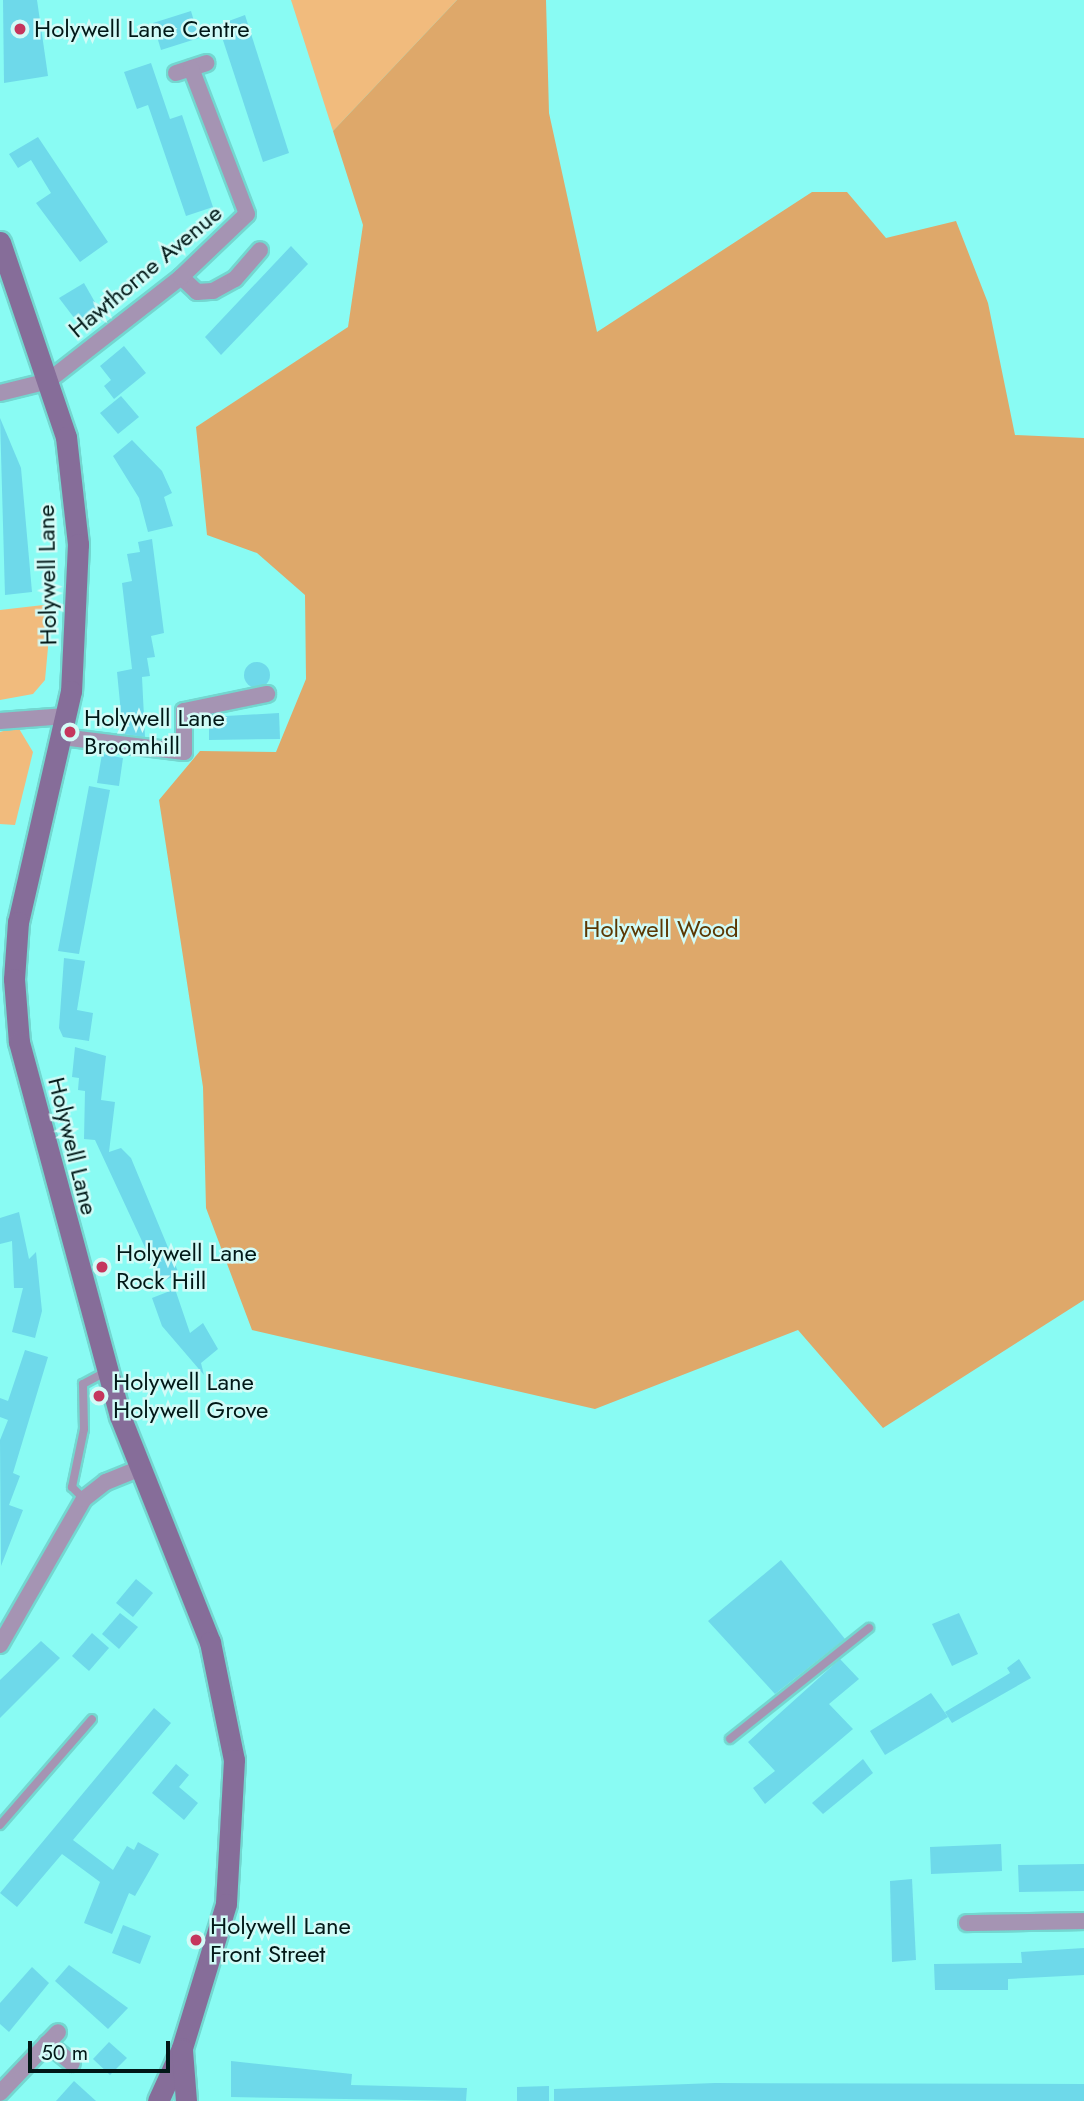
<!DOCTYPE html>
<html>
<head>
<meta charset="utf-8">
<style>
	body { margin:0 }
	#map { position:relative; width:1084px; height:2101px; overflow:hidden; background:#89fbf3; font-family:Jost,sans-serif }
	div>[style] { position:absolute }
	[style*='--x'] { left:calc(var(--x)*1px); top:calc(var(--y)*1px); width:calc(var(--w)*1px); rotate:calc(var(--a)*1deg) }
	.green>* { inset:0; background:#f1bb7d }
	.forest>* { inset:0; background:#dea86a }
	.building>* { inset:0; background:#6ed9ea }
	.round { border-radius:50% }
	.roads { filter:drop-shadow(2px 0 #73d7d0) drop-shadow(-2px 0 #73d7d0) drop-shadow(0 2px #73d7d0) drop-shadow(0 -2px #73d7d0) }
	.lane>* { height:8px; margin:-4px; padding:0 4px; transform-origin:4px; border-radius:4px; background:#a594b3 }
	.street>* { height:16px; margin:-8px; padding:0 8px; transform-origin:8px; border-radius:8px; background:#a594b3 }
	.secondary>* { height:21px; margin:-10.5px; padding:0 10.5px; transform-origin:10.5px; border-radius:10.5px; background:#866d99 }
	.dots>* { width:19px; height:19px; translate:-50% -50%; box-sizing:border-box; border:4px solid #d2fbf7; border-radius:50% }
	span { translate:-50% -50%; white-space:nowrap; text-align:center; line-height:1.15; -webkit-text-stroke:5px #d2fbf7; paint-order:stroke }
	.poi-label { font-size:24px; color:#011817 }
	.left { translate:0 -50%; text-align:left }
	.street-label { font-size:24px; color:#011817 }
	.park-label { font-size:24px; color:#5b3804 }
	.scale { position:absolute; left:28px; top:2041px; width:142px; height:32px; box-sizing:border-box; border:4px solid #011817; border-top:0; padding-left:9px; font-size:21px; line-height:24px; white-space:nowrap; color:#011817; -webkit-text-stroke:5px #d2fbf7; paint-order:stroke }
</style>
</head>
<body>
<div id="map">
	<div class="green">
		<div style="clip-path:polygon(291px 0,457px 0,333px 131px)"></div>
		<div style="clip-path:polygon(52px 604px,45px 680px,33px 694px,0 700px,0 610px)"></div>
		<div style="clip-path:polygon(18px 727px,33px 752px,15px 825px,0 824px,0 732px)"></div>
	</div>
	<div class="forest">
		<div style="clip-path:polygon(457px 0,546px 0,549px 113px,597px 332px,812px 192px,847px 192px,886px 238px,956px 221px,988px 303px,1015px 435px,1084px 438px,1084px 1300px,883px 1428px,798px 1330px,595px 1409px,252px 1330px,206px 1208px,203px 1087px,159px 800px,200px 751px,276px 752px,306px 679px,305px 595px,257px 553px,207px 535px,196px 427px,348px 327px,363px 225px,333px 131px)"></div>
	</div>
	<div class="building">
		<div style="clip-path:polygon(3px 0,37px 0,48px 76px,4px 83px)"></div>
		<div style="clip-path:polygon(191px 11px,199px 38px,161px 50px,153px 23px)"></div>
		<div style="clip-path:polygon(245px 15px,289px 153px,263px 162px,218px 25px)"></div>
		<div style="clip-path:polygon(151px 63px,170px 119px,182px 115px,213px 207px,186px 216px,148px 105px,137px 109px,124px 72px)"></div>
		<div style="clip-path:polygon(38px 137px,108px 242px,80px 262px,36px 203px,51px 193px,31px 160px,18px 168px,9px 154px)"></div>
		<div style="clip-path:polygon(291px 246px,308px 264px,221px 355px,205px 337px)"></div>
		<div style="clip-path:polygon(84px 283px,100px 311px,78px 323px,59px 298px)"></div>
		<div style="clip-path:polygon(124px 346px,146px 373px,114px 399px,104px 386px,111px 380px,100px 366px)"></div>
		<div style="clip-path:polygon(121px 396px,139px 417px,118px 434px,100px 413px)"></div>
		<div style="clip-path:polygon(0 418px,21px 468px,32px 592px,5px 595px)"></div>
		<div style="clip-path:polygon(132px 440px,162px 471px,172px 493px,164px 497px,173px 526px,148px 532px,139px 498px,113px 456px)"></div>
		<div style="clip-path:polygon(152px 539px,164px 633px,151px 636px,155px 657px,147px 658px,150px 676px,142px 677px,145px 737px,123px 734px,117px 672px,132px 669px,122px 583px,132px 581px,127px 554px,140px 552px,138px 542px)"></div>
		<div class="round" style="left:244px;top:662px;width:26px;height:26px"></div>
		<div style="clip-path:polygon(279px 713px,280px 739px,209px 740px,209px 717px)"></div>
		<div style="clip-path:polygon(102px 754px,123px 758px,119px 786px,97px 783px)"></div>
		<div style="clip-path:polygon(89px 786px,110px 790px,79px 954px,58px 951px)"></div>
		<div style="clip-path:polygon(64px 958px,85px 961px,77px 1010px,93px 1013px,89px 1041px,63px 1037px,59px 1028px)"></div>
		<div style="clip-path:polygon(75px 1047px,106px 1056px,101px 1100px,115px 1102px,109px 1152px,121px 1148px,131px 1158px,179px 1274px,161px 1282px,95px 1140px,84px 1139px,85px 1091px,78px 1090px,79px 1078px,72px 1077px)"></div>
		<div style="clip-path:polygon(19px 1212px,29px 1259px,36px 1252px,42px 1311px,35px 1338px,12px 1332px,23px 1288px,14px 1288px,12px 1241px,0 1244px,0 1218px)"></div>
		<div style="clip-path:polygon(175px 1289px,190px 1333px,203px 1323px,218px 1349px,201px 1363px,204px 1375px,162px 1326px,152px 1298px)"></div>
		<div style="clip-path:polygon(25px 1350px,48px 1357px,13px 1473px,20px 1476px,9px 1505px,23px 1510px,1px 1566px,0 1440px,8px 1420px,0 1417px,0 1398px,8px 1401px)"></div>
		<div style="clip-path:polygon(781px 1560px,845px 1639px,775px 1694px,708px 1621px)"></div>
		<div style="clip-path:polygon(136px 1579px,153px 1593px,133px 1617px,116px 1603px)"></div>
		<div style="clip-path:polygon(120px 1613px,138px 1627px,119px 1649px,102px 1634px)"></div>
		<div style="clip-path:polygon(959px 1613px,978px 1654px,952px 1666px,932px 1624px)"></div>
		<div style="clip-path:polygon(92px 1633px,109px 1648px,89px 1671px,72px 1656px)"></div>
		<div style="clip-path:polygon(41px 1641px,60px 1658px,0 1718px,0 1680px)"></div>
		<div style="clip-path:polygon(840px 1659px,859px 1679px,829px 1704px,853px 1729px,765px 1804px,753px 1788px,775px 1771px,748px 1742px)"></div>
		<div style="clip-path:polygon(1019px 1659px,1031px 1678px,952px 1723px,945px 1712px,1010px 1673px,1007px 1668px)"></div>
		<div style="clip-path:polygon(931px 1693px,948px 1717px,885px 1755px,870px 1731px)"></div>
		<div style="clip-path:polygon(154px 1708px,171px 1723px,73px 1840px,113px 1870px,127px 1846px,134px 1850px,138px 1842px,159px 1854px,135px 1896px,129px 1893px,112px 1934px,84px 1923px,100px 1882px,62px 1854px,17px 1907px,0 1893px)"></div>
		<div style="clip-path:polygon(863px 1759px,873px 1773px,823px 1814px,812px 1803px)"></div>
		<div style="clip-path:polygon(176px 1764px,189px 1775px,179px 1787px,198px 1803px,184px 1820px,152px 1793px)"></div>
		<div style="clip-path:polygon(1001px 1844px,1002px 1871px,931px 1874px,930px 1847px)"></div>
		<div style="clip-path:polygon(1084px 1864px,1084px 1891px,1019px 1892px,1018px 1865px)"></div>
		<div style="clip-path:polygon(912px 1879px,916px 1960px,892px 1962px,890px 1881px)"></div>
		<div style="clip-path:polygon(123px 1925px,151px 1936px,140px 1964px,112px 1953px)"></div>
		<div style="clip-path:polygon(1084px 1948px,1084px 1975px,1008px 1979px,1008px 1990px,935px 1990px,934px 1964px,1022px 1963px,1021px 1952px)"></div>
		<div style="clip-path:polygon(69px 1965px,128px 2008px,108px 2029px,55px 1981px)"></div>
		<div style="clip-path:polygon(32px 1967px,49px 1983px,9px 2032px,0 2024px,0 2003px)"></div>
		<div style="clip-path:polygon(109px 2042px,127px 2058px,110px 2075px,93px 2059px)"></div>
		<div style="clip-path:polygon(231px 2061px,352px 2074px,351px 2085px,467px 2088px,466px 2101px,231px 2097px)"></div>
		<div style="clip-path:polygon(74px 2081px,96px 2101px,56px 2101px)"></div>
		<div style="clip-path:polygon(715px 2083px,1084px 2084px,1084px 2101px,554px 2101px,554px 2089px)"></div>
		<div style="clip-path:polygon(549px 2086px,549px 2101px,517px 2101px,517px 2087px)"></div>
	</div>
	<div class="roads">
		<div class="lane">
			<div style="--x:84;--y:1499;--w:17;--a:-135"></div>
			<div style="--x:72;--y:1487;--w:59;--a:-78.3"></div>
			<div style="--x:84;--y:1429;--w:45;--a:-91.3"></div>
			<div style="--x:83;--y:1384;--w:26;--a:-28"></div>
			<div style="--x:730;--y:1739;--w:178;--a:-38.6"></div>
			<div style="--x:0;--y:1825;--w:140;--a:-49"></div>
		</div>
		<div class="street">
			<div style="--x:176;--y:73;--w:32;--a:-18"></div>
			<div style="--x:181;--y:277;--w:22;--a:43"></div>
			<div style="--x:197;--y:292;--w:16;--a:-4"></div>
			<div style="--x:213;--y:291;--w:25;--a:-29"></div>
			<div style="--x:235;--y:279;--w:38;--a:-49"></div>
			<div style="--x:0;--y:393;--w:49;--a:-14"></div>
			<div style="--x:48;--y:381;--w:169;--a:-38"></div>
			<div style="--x:181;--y:277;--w:91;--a:-43.7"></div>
			<div style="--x:247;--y:214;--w:156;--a:-111"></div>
			<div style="--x:0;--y:721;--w:66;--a:-4.3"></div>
			<div style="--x:62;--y:737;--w:123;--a:7"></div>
			<div style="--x:184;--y:752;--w:41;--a:-90"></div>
			<div style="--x:184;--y:711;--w:85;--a:-11.6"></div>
			<div style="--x:0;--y:1645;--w:168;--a:-60.1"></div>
			<div style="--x:84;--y:1499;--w:28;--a:-38"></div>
			<div style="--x:106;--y:1482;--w:38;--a:-22"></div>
			<div style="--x:967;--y:1923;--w:117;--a:-1"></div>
			<div style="--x:47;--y:2043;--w:32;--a:39"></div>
			<div style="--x:0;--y:2093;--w:84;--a:-46.4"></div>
		</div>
		<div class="secondary">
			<div style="--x:0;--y:242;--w:206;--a:71.3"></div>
			<div style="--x:66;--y:437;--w:108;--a:83.6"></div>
			<div style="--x:78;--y:544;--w:147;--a:92.7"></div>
			<div style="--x:71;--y:691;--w:237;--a:102.9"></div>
			<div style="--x:18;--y:922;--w:57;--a:94"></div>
			<div style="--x:14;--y:979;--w:63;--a:85.5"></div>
			<div style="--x:19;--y:1042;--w:387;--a:74.9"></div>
			<div style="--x:120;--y:1416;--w:243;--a:68.3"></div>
			<div style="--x:210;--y:1642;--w:120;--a:78.5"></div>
			<div style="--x:234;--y:1760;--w:144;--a:93.2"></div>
			<div style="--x:226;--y:1904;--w:151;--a:107"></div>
			<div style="--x:182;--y:2048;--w:58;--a:114.4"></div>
			<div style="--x:182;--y:2050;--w:51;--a:85.5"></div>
		</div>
	</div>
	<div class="dots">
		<div style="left:20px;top:29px;background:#c5365d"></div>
		<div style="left:70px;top:732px;background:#c5365d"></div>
		<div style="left:102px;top:1267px;background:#c5365d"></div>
		<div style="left:99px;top:1396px;background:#c5365d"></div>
		<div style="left:196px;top:1940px;background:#c5365d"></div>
	</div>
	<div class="poi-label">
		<span class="left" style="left:34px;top:29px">Holywell Lane Centre</span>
		<span class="left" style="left:84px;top:732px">Holywell Lane<br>Broomhill</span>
		<span class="left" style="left:116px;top:1267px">Holywell Lane<br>Rock Hill</span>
		<span class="left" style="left:113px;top:1396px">Holywell Lane<br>Holywell Grove</span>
		<span class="left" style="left:210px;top:1940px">Holywell Lane<br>Front Street</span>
	</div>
	<div class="street-label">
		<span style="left:145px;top:271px;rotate:-40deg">Hawthorne Avenue</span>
		<span style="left:47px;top:575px;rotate:-91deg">Holywell Lane</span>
		<span style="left:73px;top:1146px;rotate:76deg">Holywell Lane</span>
	</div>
	<div class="park-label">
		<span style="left:661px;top:929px">Holywell Wood</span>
	</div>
	<div class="scale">50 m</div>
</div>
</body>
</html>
